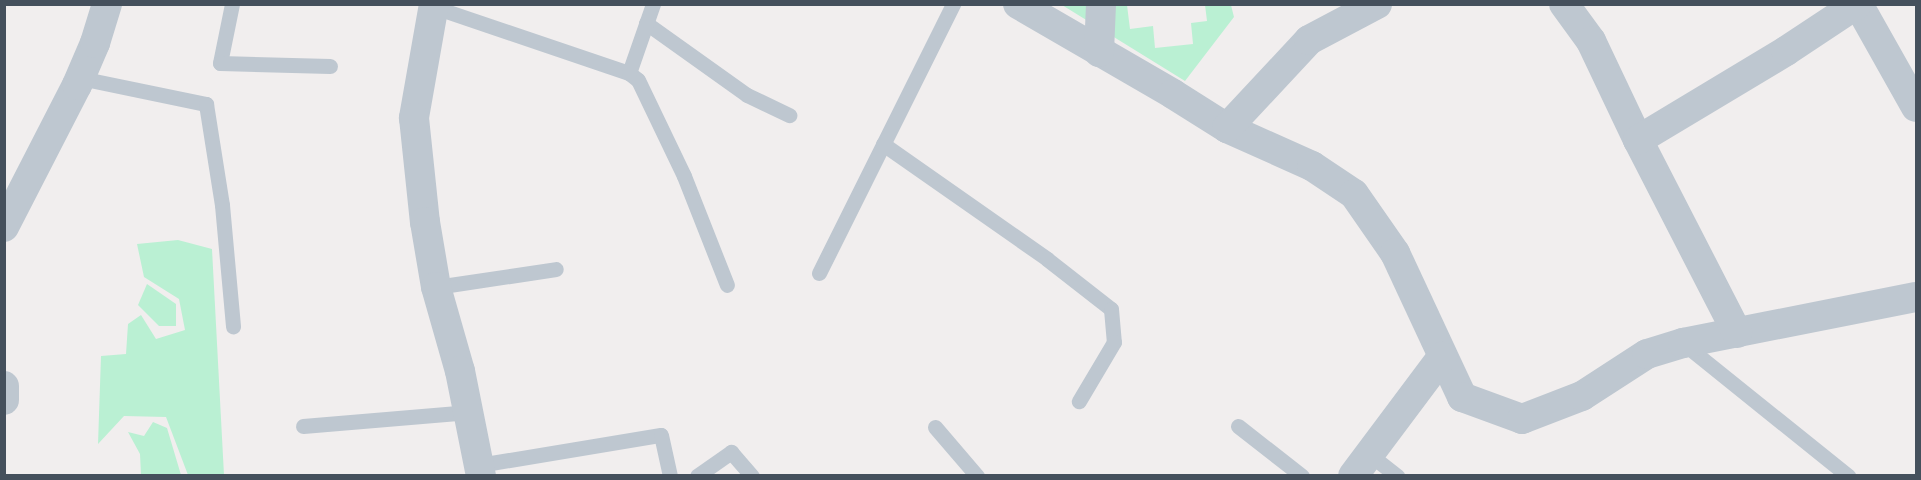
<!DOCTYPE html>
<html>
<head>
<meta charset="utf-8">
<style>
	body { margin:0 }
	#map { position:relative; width:1921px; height:480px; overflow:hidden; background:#f1eeee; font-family:Commissioner,sans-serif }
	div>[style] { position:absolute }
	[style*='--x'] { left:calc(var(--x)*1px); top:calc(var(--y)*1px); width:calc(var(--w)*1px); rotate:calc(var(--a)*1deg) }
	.green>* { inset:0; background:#baf0d3 }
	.lane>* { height:15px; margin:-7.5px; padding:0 7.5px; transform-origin:7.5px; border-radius:7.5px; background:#bec7d0 }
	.street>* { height:30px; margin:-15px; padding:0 15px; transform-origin:15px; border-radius:15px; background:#bec7d0 }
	span { translate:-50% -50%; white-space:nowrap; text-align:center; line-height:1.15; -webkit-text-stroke:4.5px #fff; paint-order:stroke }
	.frame { position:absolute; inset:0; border:6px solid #45505c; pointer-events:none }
</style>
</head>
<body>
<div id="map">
	<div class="green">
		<div style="clip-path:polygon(1062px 5px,1127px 5px,1130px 29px,1153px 26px,1155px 48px,1193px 44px,1191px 23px,1207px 21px,1205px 5px,1231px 5px,1234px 17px,1185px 81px)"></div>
		<div style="clip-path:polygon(178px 240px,212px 249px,224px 475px,188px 475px,166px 417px,124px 416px,98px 444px,101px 356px,126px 354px,128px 324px,141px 315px,156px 339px,185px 330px,179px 299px,144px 277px,137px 244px)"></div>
		<div style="clip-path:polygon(147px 284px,176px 304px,176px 326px,159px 326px,138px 305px)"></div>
		<div style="clip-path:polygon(153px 422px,167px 428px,181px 475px,141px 475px,140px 454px,128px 432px,144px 436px)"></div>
	</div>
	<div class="lane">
		<div style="--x:232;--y:4;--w:60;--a:101.5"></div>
		<div style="--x:220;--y:63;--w:110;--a:1.6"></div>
		<div style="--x:434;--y:7;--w:206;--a:18.7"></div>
		<div style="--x:629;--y:73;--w:11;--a:38"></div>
		<div style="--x:638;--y:80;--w:106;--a:64.4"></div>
		<div style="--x:684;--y:176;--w:117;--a:68.5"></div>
		<div style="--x:646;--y:23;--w:124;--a:35.5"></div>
		<div style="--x:747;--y:95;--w:47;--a:25.5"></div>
		<div style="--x:629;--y:73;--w:73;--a:-70.8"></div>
		<div style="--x:80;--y:78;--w:129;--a:11.7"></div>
		<div style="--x:206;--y:104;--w:102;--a:81"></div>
		<div style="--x:222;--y:205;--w:122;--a:84.8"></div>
		<div style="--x:883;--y:144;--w:200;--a:35"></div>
		<div style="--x:1047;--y:259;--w:81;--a:38"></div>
		<div style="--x:1111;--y:309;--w:33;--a:85"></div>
		<div style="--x:1114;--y:342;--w:69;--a:120.7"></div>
		<div style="--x:819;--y:273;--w:301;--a:-63.5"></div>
		<div style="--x:436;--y:287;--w:121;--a:-8.5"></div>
		<div style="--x:1684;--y:344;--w:211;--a:38.8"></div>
		<div style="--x:303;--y:426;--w:167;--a:-4.8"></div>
		<div style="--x:1238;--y:426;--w:81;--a:38"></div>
		<div style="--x:935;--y:427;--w:65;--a:49.4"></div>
		<div style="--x:1369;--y:454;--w:36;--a:38"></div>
		<div style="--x:479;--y:465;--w:184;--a:-9.4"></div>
		<div style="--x:661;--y:435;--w:42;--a:77.6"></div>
		<div style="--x:697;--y:476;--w:42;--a:-35.2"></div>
		<div style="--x:731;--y:452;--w:32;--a:49"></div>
	</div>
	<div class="street">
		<div style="--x:434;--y:4;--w:116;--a:100"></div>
		<div style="--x:414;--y:118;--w:105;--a:84"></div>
		<div style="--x:425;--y:222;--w:66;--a:80.4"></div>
		<div style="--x:436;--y:287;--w:87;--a:74.1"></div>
		<div style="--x:460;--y:371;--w:107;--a:78.7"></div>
		<div style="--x:1018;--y:4;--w:179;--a:30.1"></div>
		<div style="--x:1173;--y:94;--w:64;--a:32.2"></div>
		<div style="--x:1227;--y:128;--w:93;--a:24.1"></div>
		<div style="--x:1312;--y:166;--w:50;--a:33.7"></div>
		<div style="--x:1354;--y:194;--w:72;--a:55.2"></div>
		<div style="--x:1395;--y:253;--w:159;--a:65"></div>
		<div style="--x:1462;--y:397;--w:64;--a:20.1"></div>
		<div style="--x:1522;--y:419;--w:64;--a:-21"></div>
		<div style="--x:1582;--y:396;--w:77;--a:-32.9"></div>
		<div style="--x:1647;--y:354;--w:38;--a:-17"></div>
		<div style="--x:1683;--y:343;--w:237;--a:-11.2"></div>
		<div style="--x:1564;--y:4;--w:46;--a:53.9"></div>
		<div style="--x:1591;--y:41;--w:110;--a:64.6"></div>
		<div style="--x:1638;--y:140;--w:217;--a:62.8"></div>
		<div style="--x:1858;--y:4;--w:118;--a:60.6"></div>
		<div style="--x:1099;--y:52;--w:48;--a:-87.6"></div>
		<div style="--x:1227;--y:128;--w:120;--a:-47"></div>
		<div style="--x:1309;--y:40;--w:77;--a:-27.9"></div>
		<div style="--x:1638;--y:140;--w:173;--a:-31"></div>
		<div style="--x:1786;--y:51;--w:85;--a:-33.5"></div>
		<div style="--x:4;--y:227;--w:160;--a:-62.8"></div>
		<div style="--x:77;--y:85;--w:46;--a:-66.8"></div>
		<div style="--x:95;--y:43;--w:41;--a:-72.9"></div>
		<div style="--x:4;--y:386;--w:14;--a:90"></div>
		<div style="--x:1353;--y:476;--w:149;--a:-53.2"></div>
	</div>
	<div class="frame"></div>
</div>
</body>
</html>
